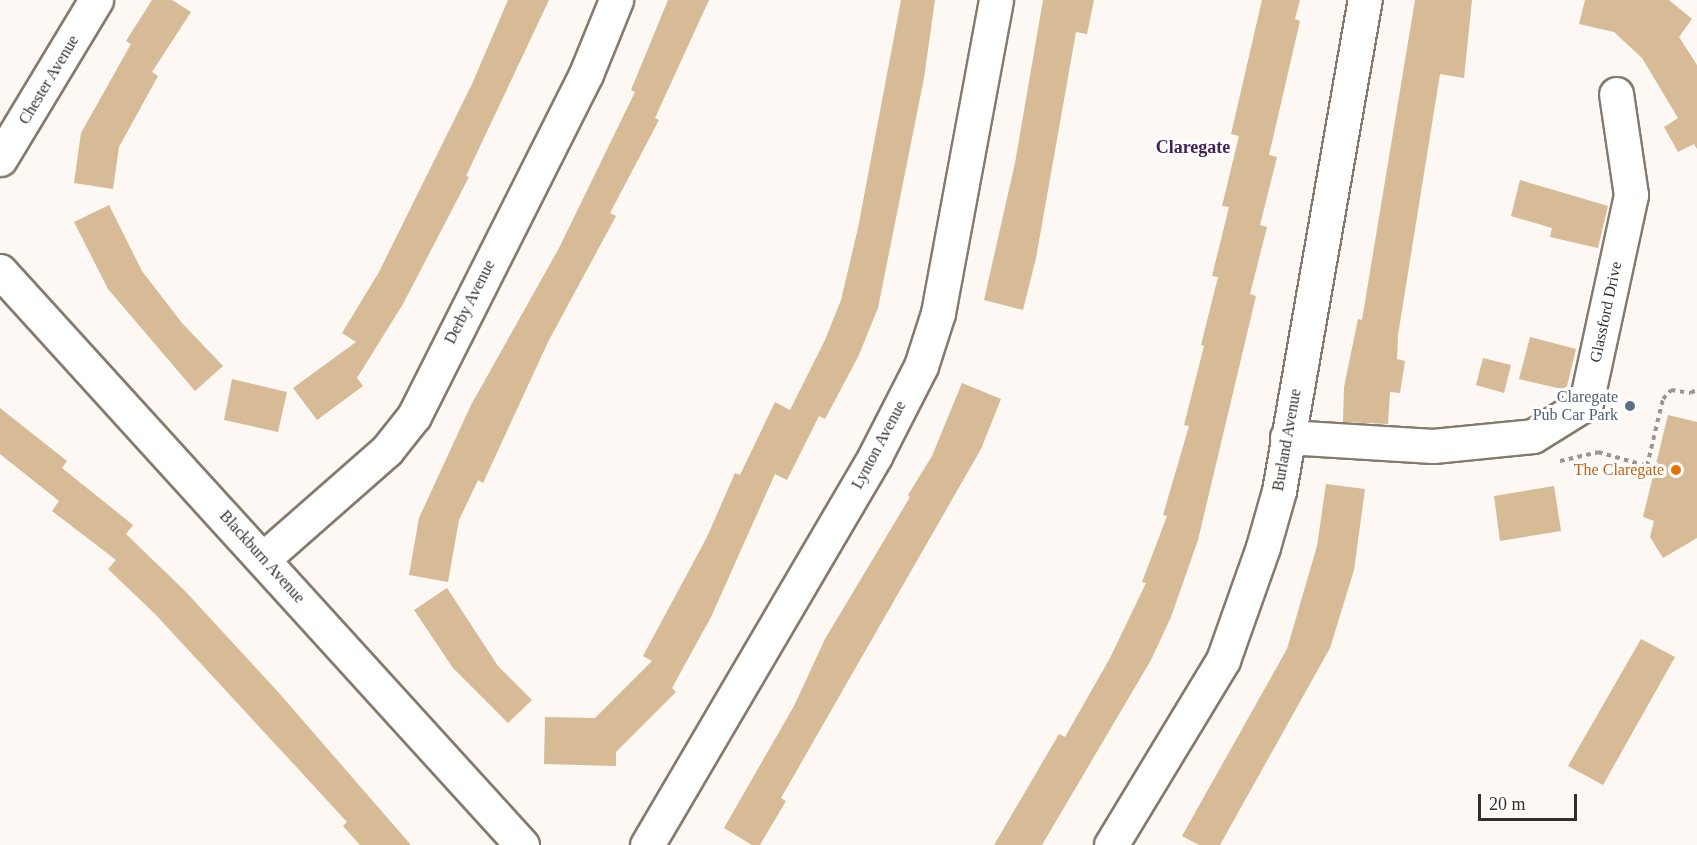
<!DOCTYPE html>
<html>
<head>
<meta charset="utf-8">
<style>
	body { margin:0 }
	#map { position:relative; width:1697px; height:845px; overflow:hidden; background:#fdf8f3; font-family:Georgia,serif }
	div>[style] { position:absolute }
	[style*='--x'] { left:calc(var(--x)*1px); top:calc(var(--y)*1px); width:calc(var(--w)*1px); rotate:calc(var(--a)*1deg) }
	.building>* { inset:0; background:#d7ba96 }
	.path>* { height:4px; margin-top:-2px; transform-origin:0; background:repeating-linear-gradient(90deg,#9b9691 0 4.5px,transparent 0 9px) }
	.roads { filter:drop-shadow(2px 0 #857a6d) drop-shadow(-2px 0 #857a6d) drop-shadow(0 2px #857a6d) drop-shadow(0 -2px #857a6d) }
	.street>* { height:33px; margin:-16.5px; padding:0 16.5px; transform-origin:16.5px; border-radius:16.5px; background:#fff }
	.dots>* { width:16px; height:16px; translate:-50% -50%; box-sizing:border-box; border:3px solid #fff; border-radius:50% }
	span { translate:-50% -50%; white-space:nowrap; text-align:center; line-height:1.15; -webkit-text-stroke:6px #fff; paint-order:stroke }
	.street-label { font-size:16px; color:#342f2a }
	.service-label { font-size:16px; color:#4e5e75 }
	.right { translate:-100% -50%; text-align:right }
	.food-label { font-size:16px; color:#c56008 }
	.neighbourhood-label { font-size:18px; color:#452158; font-weight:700 }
	.scale { position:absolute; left:1478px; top:794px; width:99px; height:27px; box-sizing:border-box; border:3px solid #342f2a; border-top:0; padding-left:8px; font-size:18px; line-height:21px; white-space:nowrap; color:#342f2a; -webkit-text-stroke:4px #fff; paint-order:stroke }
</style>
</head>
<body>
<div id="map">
	<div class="building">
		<div style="clip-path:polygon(152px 0,172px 0,191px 12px,152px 72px,158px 76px,119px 147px,113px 189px,74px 183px,81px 133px,131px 44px,126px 41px)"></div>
		<div style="clip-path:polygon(508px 0,549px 0,466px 176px,469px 177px,403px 304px,357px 378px,363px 386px,317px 420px,293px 388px,356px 342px,342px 333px,379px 272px,472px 84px)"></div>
		<div style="clip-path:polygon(668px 0,709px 0,655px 118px,659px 120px,610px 213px,616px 216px,548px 342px,483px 483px,478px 480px,459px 520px,448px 582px,409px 575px,419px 518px,471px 405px,559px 248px,635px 92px,631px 90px)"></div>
		<div style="clip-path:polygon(901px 0,935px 0,924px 78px,878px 308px,858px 357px,825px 419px,819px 416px,787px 480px,775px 474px,711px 617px,672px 688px,676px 692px,616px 752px,616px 766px,544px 764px,545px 717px,595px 718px,652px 661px,643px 656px,707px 537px,735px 473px,740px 475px,775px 402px,790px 410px,825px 340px,841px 300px,858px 228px)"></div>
		<div style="clip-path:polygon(1043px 0,1094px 0,1087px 34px,1076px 32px,1036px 258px,1023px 310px,984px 300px,1015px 163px)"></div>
		<div style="clip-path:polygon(1262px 0,1300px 0,1295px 19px,1300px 21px,1269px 155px,1277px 157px,1260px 225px,1267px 227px,1250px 294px,1256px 296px,1198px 540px,1171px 617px,1151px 660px,1042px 845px,994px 845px,1059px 734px,1065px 737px,1110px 658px,1146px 583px,1142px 582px,1167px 516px,1163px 515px,1189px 426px,1184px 425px,1204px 346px,1201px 345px,1218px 277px,1212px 276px,1229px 207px,1222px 206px,1239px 136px,1231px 134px)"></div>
		<div style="clip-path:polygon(1415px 0,1472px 0,1464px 78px,1440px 74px,1398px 335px,1397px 359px,1405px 361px,1400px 393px,1390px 392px,1388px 424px,1343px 422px,1344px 387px,1358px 319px,1362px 320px)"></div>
		<div style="clip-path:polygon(1585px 0,1669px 0,1692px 19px,1679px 37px,1697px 65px,1697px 149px,1694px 144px,1678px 152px,1664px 127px,1678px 118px,1642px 58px,1614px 32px,1579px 24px)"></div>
		<div style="clip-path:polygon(1520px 180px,1608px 206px,1598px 248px,1550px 237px,1552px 228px,1511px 216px)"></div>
		<div style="clip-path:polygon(109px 205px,142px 271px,182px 323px,223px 366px,195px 391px,108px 289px,74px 222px)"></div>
		<div style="clip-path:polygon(1530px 337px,1576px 349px,1566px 390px,1519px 379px)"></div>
		<div style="clip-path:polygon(1483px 358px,1511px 365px,1504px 393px,1476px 385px)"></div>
		<div style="clip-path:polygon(232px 379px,287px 392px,278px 432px,224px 420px)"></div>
		<div style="clip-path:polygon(962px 383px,1001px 399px,981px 449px,781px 798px,786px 801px,760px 845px,752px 845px,724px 828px,794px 706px,825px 639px,910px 497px,908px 495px,932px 456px)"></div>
		<div style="clip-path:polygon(0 408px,67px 461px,62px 468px,133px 525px,126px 534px,186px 592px,279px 693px,411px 845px,360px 845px,343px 826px,347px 822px,301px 772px,155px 614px,108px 569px,116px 560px,52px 511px,59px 501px,0 454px)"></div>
		<div style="clip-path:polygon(1668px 415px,1697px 422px,1697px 538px,1663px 558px,1650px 537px,1654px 521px,1643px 517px)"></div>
		<div style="clip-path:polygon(1326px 484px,1365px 489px,1354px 570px,1330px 648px,1220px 845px,1199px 845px,1182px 836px,1287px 649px,1317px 546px)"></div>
		<div style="clip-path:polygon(1554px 486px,1561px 531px,1500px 541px,1494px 496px)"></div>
		<div style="clip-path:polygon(447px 588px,498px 666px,532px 700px,508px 723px,453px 668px,414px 610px)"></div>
		<div style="clip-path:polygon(1641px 639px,1675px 657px,1603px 785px,1568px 766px)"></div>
	</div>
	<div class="path">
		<div style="--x:1560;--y:461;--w:39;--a:-13"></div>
		<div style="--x:1598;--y:452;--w:51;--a:15.9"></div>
		<div style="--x:1647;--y:466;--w:69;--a:-76.6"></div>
		<div style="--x:1663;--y:399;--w:12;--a:-48"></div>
		<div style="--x:1671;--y:390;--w:20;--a:9"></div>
		<div style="--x:1691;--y:393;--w:7;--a:-34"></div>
	</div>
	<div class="roads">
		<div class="street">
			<div style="--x:0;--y:159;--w:186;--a:-58.9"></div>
			<div style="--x:0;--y:271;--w:776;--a:47.72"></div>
			<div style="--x:1287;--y:437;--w:146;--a:3.5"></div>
			<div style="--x:1433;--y:446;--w:100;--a:-5.7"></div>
			<div style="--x:1533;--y:436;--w:62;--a:-31.9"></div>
			<div style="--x:1586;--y:403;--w:213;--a:-77.8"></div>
			<div style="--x:1631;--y:195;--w:102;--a:-98.4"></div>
			<div style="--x:263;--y:559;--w:165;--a:-41.3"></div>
			<div style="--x:387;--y:450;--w:43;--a:-51.5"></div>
			<div style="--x:414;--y:416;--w:383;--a:-63.3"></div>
			<div style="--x:586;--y:74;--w:80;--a:-67.9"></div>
			<div style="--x:647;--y:845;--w:451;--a:-59.6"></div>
			<div style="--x:875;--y:456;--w:101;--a:-62.9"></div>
			<div style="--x:921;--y:366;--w:56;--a:-72.2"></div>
			<div style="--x:938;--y:313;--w:318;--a:-79.5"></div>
			<div style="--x:1111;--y:845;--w:216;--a:-58.8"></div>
			<div style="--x:1223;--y:660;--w:120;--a:-70.5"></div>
			<div style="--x:1263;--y:547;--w:58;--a:-74.1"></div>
			<div style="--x:1279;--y:491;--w:498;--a:-80.1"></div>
		</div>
	</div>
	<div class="dots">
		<div style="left:1630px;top:406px;background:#5c6f8a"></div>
		<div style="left:1676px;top:470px;background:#e8710a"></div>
	</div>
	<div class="street-label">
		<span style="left:49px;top:80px;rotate:-59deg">Chester Avenue</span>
		<span style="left:470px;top:302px;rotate:-63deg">Derby Avenue</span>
		<span style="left:1606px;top:312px;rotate:-78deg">Glassford Drive</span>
		<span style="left:1287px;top:440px;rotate:-80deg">Burland Avenue</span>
		<span style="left:879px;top:445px;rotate:-62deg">Lynton Avenue</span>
		<span style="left:262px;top:557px;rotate:48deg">Blackburn Avenue</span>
	</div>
	<div class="service-label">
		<span class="right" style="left:1618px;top:406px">Claregate<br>Pub Car Park</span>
	</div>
	<div class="food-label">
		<span class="right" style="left:1664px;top:470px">The Claregate</span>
	</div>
	<div class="neighbourhood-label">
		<span style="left:1193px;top:147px">Claregate</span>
	</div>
	<div class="scale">20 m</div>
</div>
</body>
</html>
